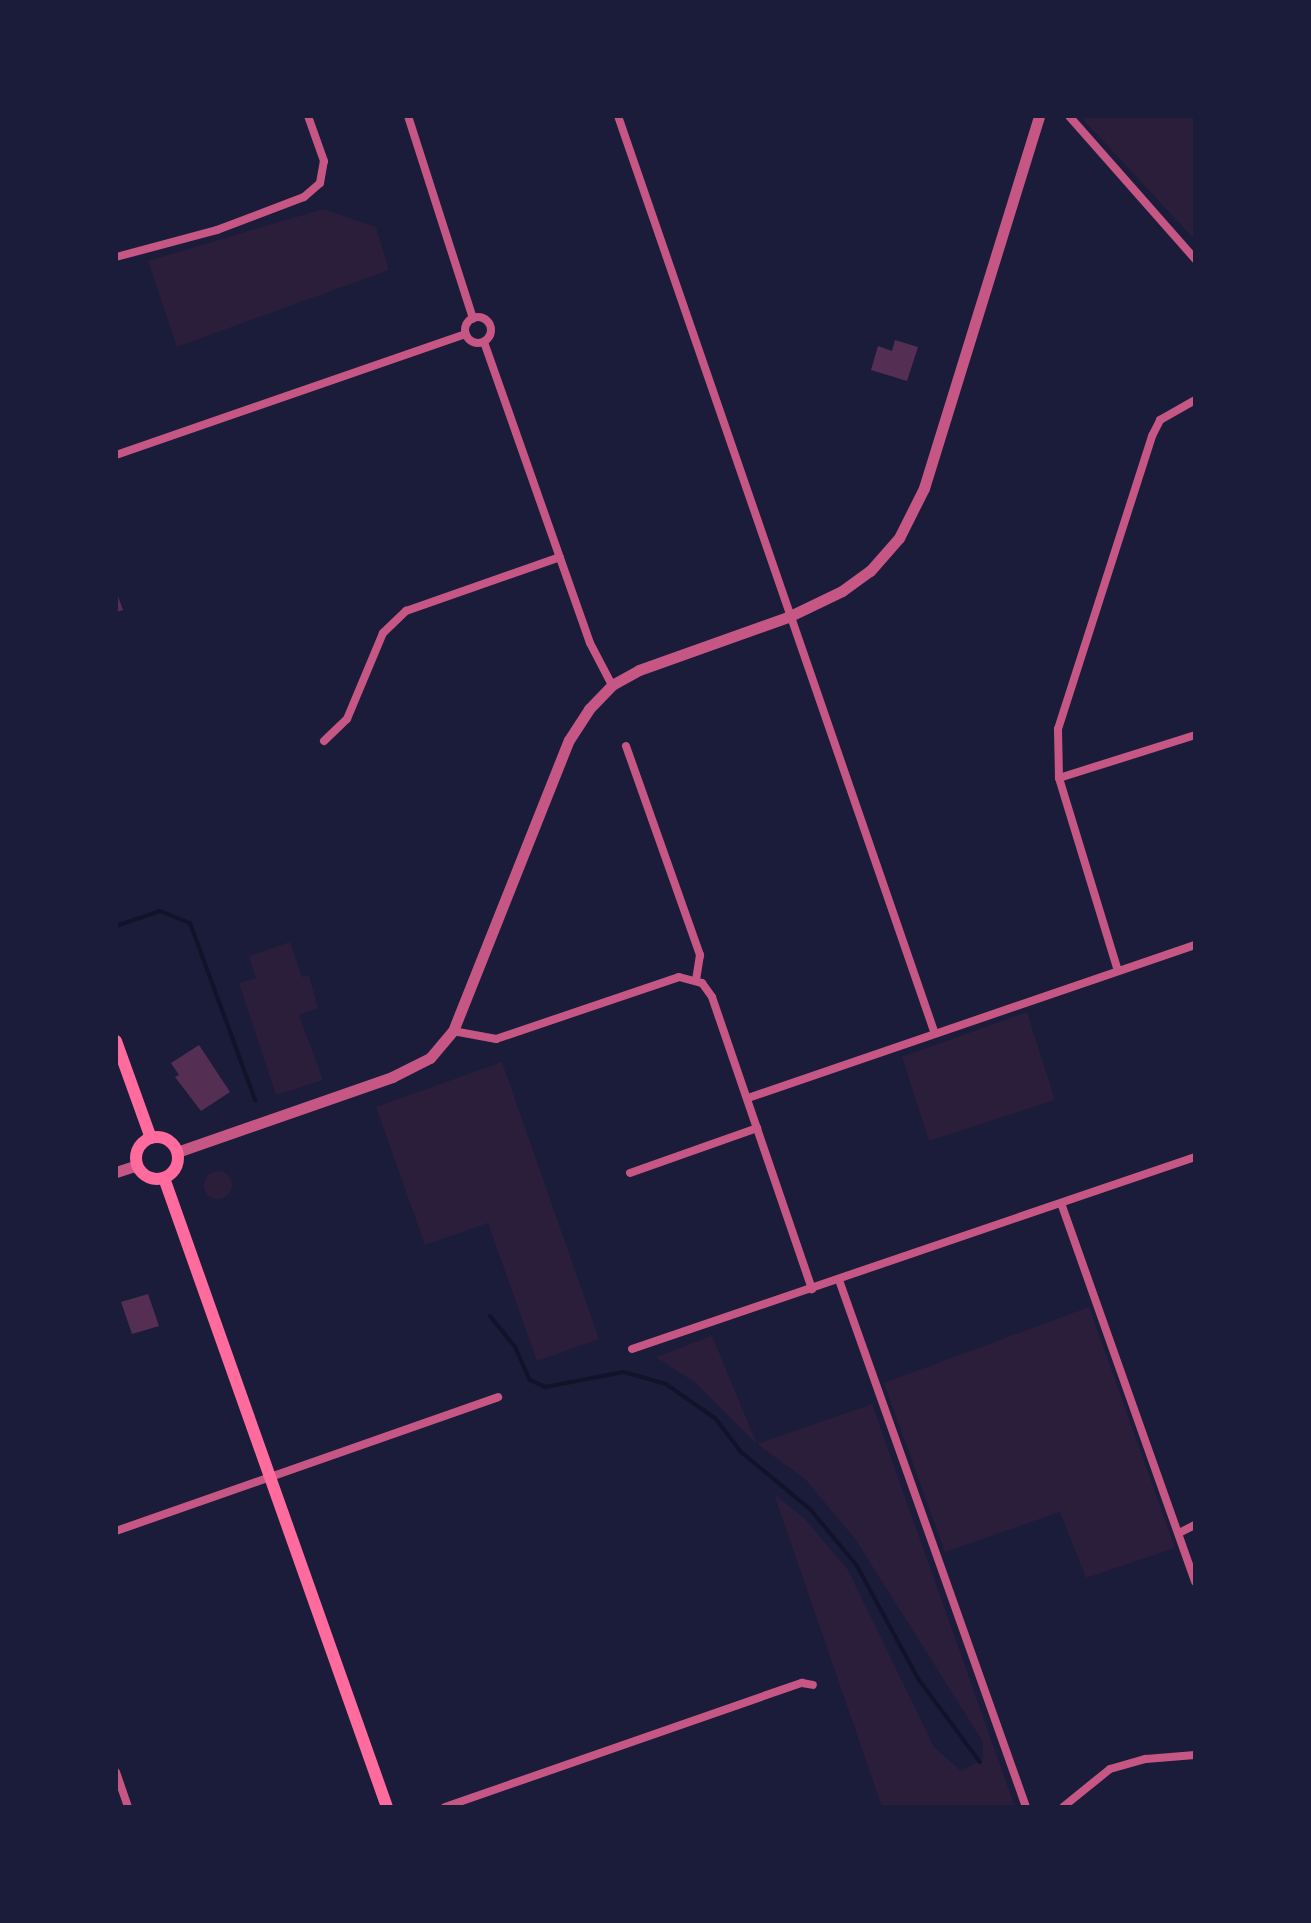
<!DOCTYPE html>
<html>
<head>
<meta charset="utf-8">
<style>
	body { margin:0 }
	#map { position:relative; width:1311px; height:1923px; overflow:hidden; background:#1b1b3a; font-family:"Noto Sans",sans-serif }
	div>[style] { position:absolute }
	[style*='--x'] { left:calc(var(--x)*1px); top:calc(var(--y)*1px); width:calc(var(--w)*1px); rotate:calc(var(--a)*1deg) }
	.green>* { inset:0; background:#2a1e3b }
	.round { border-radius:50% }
	.stream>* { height:4px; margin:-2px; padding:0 2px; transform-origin:2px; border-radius:2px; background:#12122b }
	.building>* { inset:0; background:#542f53 }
	.minor>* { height:8px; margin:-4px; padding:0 4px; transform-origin:4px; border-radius:4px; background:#c65784 }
	.minor>.ring { margin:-4px; padding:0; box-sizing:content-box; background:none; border:8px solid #c65784; border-radius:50% }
	.tertiary>* { height:11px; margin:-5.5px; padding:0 5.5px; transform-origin:5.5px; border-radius:5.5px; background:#c65784 }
	.secondary>* { height:12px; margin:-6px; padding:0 6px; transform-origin:6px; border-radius:6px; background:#ff6b9d }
	.secondary>.ring { margin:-6px; padding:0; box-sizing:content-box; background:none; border:12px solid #ff6b9d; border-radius:50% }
	span { translate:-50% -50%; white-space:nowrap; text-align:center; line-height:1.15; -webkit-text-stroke:6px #1b1b3a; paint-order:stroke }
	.frame { position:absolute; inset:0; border:118px solid #1b1b3a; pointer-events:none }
</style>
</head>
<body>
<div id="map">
	<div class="green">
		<div style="clip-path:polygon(1080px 116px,1195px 116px,1195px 240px)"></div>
		<div style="clip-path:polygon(323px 209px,376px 227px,389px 270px,177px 347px,148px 261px)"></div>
		<div style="clip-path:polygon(290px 942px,302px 977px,309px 975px,318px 1008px,299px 1015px,323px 1080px,276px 1095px,239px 983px,256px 978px,249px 956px)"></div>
		<div style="clip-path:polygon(1027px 1012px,1055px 1100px,929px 1141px,902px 1057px)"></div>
		<div style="clip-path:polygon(502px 1062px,599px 1339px,537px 1361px,488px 1223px,425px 1245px,376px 1107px)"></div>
		<div class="round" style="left:204px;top:1171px;width:28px;height:28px"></div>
		<div style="clip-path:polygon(1089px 1307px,1175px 1548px,1086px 1578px,1060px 1512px,945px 1552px,884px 1383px)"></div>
		<div style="clip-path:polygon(712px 1336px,757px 1444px,872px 1404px,1015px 1807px,882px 1807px,774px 1494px,804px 1518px,848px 1570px,934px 1747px,961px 1771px,983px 1759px,983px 1742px,856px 1540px,805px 1479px,757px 1444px,697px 1384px,656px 1357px)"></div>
	</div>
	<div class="stream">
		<div style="--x:116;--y:926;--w:46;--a:-18.8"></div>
		<div style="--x:160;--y:911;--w:32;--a:22"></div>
		<div style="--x:190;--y:923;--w:189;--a:69.8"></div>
		<div style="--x:490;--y:1316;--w:40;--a:51"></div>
		<div style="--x:515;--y:1347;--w:36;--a:66"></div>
		<div style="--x:530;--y:1380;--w:17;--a:25"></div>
		<div style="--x:545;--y:1387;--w:80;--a:-10.8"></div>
		<div style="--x:624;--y:1372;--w:44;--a:15.9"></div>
		<div style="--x:666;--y:1384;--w:61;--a:35"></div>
		<div style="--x:716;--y:1419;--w:41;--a:52.9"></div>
		<div style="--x:741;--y:1452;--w:89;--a:39.6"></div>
		<div style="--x:810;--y:1509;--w:74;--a:50.5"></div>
		<div style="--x:857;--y:1566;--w:130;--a:61.5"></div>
		<div style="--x:919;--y:1680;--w:102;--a:53.4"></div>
	</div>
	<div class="building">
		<div style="clip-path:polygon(895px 340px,918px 347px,907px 381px,871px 370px,878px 346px,892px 351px)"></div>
		<div style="clip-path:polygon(116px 591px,123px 610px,116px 612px)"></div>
		<div style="clip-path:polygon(199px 1045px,230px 1092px,201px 1111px,175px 1077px,179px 1075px,171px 1063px)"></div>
		<div style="clip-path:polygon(148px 1294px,159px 1326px,132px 1334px,121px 1302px)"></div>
	</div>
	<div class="minor">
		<div style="--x:408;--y:116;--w:213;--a:72.2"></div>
		<div style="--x:618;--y:116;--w:971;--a:70.95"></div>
		<div style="--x:1069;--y:116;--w:191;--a:48.6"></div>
		<div style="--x:116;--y:257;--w:105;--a:-15"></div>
		<div style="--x:217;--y:230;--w:93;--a:-20.8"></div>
		<div style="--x:304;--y:197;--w:21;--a:-41"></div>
		<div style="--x:320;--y:183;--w:22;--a:-80"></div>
		<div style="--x:324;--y:161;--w:48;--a:-109.6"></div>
		<div class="ring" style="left:465px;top:317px;width:18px;height:18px"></div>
		<div style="--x:484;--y:342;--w:319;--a:70.6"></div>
		<div style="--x:590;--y:643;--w:47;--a:62.4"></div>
		<div style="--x:116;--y:455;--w:370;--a:-19.1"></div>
		<div style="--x:324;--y:741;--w:32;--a:-44"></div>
		<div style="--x:347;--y:719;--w:93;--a:-67.3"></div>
		<div style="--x:383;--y:633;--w:32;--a:-44"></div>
		<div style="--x:406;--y:611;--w:163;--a:-19.3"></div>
		<div style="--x:626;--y:746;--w:222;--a:70.5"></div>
		<div style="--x:700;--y:955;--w:25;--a:99"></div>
		<div style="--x:1059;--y:778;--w:143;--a:-17.5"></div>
		<div style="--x:1118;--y:971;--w:202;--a:-107"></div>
		<div style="--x:1059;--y:778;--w:49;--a:-91.2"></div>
		<div style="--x:1058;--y:729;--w:308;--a:-72.2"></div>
		<div style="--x:1152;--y:436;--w:18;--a:-63"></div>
		<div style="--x:1160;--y:420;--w:40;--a:-29.7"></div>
		<div style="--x:453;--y:1031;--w:44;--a:10.5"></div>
		<div style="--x:496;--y:1039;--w:193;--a:-18.7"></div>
		<div style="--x:679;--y:977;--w:24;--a:15"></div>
		<div style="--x:702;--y:983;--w:17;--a:54"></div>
		<div style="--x:712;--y:997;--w:309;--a:71.1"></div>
		<div style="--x:748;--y:1098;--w:472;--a:-18.9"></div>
		<div style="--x:630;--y:1173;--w:135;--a:-19.5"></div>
		<div style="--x:1061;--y:1203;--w:402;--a:70.5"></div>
		<div style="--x:839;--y:1280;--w:559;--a:70.46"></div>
		<div style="--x:632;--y:1349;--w:595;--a:-18.83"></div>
		<div style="--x:116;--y:1531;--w:405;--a:-19.3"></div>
		<div style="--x:1179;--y:1533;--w:18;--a:-27"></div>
		<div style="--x:116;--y:1772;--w:37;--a:71"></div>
		<div style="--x:445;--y:1807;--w:378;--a:-19.2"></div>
		<div style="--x:802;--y:1683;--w:11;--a:10"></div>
		<div style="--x:1063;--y:1807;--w:60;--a:-39"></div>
		<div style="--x:1110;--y:1769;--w:37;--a:-16"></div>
		<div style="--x:1146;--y:1759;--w:49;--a:-4.7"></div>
	</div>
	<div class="tertiary">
		<div style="--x:177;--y:1152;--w:228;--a:-19.2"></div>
		<div style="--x:392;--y:1077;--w:42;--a:-26.6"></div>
		<div style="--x:430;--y:1058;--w:35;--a:-50"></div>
		<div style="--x:453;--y:1031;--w:313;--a:-68.3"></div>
		<div style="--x:569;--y:740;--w:37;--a:-57"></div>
		<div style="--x:589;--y:709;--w:33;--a:-46"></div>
		<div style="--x:612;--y:685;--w:31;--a:-29"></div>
		<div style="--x:639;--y:670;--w:158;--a:-19.6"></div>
		<div style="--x:788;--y:617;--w:60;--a:-25.7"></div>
		<div style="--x:842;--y:591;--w:34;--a:-36"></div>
		<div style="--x:870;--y:571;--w:44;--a:-48.7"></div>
		<div style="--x:899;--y:538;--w:56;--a:-63.4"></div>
		<div style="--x:924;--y:488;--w:389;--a:-72.8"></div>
		<div style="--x:116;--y:1172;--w:22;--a:-18"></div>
	</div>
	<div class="secondary">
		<div style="--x:116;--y:1041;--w:103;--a:70.2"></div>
		<div class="ring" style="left:136px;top:1137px;width:30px;height:30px"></div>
		<div style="--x:164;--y:1178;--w:667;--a:70.48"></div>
	</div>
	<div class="frame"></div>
</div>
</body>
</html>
